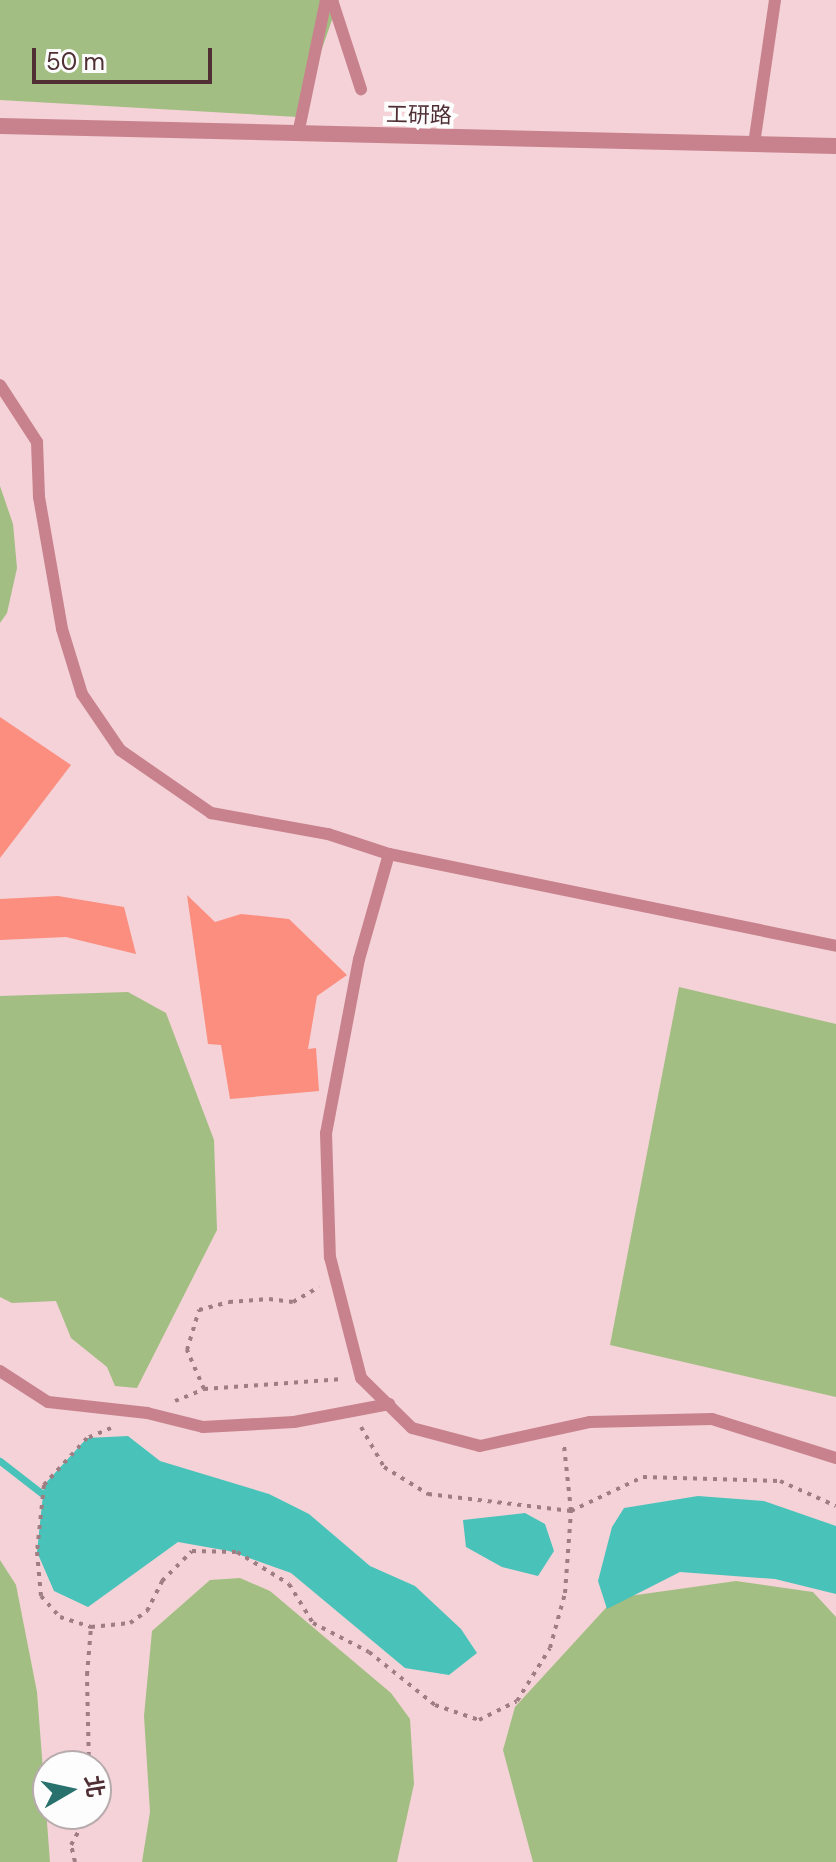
<!DOCTYPE html>
<html>
<head>
<meta charset="utf-8">
<style>
	body { margin:0 }
	#map { position:relative; width:836px; height:1862px; overflow:hidden; background:#f4d2d7; font-family:"DM Sans","Noto Sans TC",sans-serif }
	div>[style] { position:absolute }
	[style*='--x'] { left:calc(var(--x)*1px); top:calc(var(--y)*1px); width:calc(var(--w)*1px); rotate:calc(var(--a)*1deg) }
	.green>* { inset:0; background:#a2be82 }
	.water>* { inset:0; background:#49c3ba }
	.stream>* { height:7px; margin:-3.5px; padding:0 3.5px; transform-origin:3.5px; border-radius:3.5px; background:#49c3ba }
	.building>* { inset:0; background:#fb8e7f }
	.path>* { height:4px; margin-top:-2px; transform-origin:0; background:repeating-linear-gradient(90deg,#9f7e83 0 4px,transparent 0 10px) }
	.lane>* { height:12px; margin:-6px; padding:0 6px; transform-origin:6px; border-radius:6px; background:#c8828e }
	.street>* { height:16px; margin:-8px; padding:0 8px; transform-origin:8px; border-radius:8px; background:#c8828e }
	span { translate:-50% -50%; white-space:nowrap; text-align:center; line-height:1.15; -webkit-text-stroke:8px #fdfdfd; paint-order:stroke }
	.street-label { font-size:22px; color:#4f2f34 }
	.north { position:absolute; left:32px; top:1750px; width:80px; height:80px; box-sizing:border-box; background:#fdfdfd; border:2px solid #b7abad; border-radius:50%; rotate:81deg; font-size:22px; font-weight:700; line-height:32px; text-align:center; color:#4f2f34 }
	.north::after { content:''; display:block; margin:auto; width:28px; height:36px; background:#28716c; clip-path:polygon(50% 0,100% 100%,50% 72%,0 100%) }
	.scale { position:absolute; left:32px; top:48px; width:180px; height:36px; box-sizing:border-box; border:4px solid #4f2f34; border-top:0; padding-left:10px; font-size:24px; line-height:28px; white-space:nowrap; color:#4f2f34; -webkit-text-stroke:6px #fdfdfd; paint-order:stroke }
</style>
</head>
<body>
<div id="map">
	<div class="green">
		<div style="clip-path:polygon(0 0,339px 0,298px 117px,0 100px)"></div>
		<div style="clip-path:polygon(0 486px,13px 524px,17px 568px,7px 613px,0 623px)"></div>
		<div style="clip-path:polygon(679px 987px,836px 1024px,836px 1397px,610px 1345px)"></div>
		<div style="clip-path:polygon(128px 992px,166px 1013px,214px 1140px,217px 1230px,137px 1388px,115px 1386px,107px 1367px,71px 1338px,56px 1301px,12px 1303px,0 1297px,0 996px)"></div>
		<div style="clip-path:polygon(0 1560px,16px 1585px,37px 1692px,50px 1862px,0 1862px)"></div>
		<div style="clip-path:polygon(240px 1578px,270px 1591px,391px 1693px,410px 1719px,414px 1784px,397px 1862px,142px 1862px,150px 1812px,144px 1716px,152px 1631px,210px 1580px)"></div>
		<div style="clip-path:polygon(736px 1581px,813px 1592px,836px 1617px,836px 1862px,533px 1862px,503px 1750px,515px 1707px,615px 1598px)"></div>
	</div>
	<div class="water">
		<div style="clip-path:polygon(128px 1436px,160px 1461px,269px 1494px,309px 1514px,370px 1566px,415px 1586px,461px 1629px,477px 1653px,449px 1675px,405px 1668px,291px 1573px,229px 1551px,178px 1542px,88px 1607px,54px 1591px,37px 1552px,44px 1485px,87px 1438px)"></div>
		<div style="clip-path:polygon(698px 1496px,764px 1501px,836px 1526px,836px 1594px,775px 1579px,680px 1572px,607px 1609px,598px 1581px,612px 1527px,624px 1508px)"></div>
		<div style="clip-path:polygon(525px 1513px,545px 1524px,554px 1551px,538px 1576px,502px 1567px,466px 1547px,463px 1520px)"></div>
	</div>
	<div class="stream">
		<div style="--x:0;--y:1461;--w:62;--a:37.8"></div>
	</div>
	<div class="building">
		<div style="clip-path:polygon(0 717px,71px 765px,0 858px)"></div>
		<div style="clip-path:polygon(187px 895px,215px 922px,241px 914px,289px 919px,347px 975px,317px 996px,308px 1049px,316px 1048px,319px 1091px,230px 1099px,221px 1045px,208px 1044px)"></div>
		<div style="clip-path:polygon(58px 896px,124px 907px,136px 954px,66px 937px,0 940px,0 899px)"></div>
	</div>
	<div class="path">
		<div style="--x:204;--y:1389;--w:43;--a:-113.6"></div>
		<div style="--x:187;--y:1350;--w:42;--a:-73.3"></div>
		<div style="--x:199;--y:1310;--w:31;--a:-15"></div>
		<div style="--x:229;--y:1302;--w:40;--a:-4.3"></div>
		<div style="--x:269;--y:1299;--w:24;--a:7"></div>
		<div style="--x:293;--y:1302;--w:30;--a:-30"></div>
		<div style="--x:175;--y:1401;--w:31;--a:-22"></div>
		<div style="--x:204;--y:1389;--w:139;--a:-4.1"></div>
		<div style="--x:361;--y:1427;--w:46;--a:60.1"></div>
		<div style="--x:384;--y:1467;--w:52;--a:31.5"></div>
		<div style="--x:428;--y:1494;--w:144;--a:6.8"></div>
		<div style="--x:571;--y:1511;--w:80;--a:-25.3"></div>
		<div style="--x:643;--y:1477;--w:137;--a:1.7"></div>
		<div style="--x:780;--y:1481;--w:61;--a:24.1"></div>
		<div style="--x:111;--y:1428;--w:26;--a:157"></div>
		<div style="--x:87;--y:1438;--w:64;--a:132.5"></div>
		<div style="--x:44;--y:1485;--w:67;--a:96"></div>
		<div style="--x:37;--y:1552;--w:44;--a:84.8"></div>
		<div style="--x:41;--y:1596;--w:28;--a:48"></div>
		<div style="--x:60;--y:1617;--w:33;--a:18"></div>
		<div style="--x:91;--y:1627;--w:39;--a:-6"></div>
		<div style="--x:130;--y:1623;--w:21;--a:-35"></div>
		<div style="--x:147;--y:1611;--w:34;--a:-63"></div>
		<div style="--x:162;--y:1581;--w:42;--a:-45"></div>
		<div style="--x:192;--y:1551;--w:45;--a:1.3"></div>
		<div style="--x:237;--y:1552;--w:61;--a:31.6"></div>
		<div style="--x:289;--y:1584;--w:46;--a:58.4"></div>
		<div style="--x:313;--y:1623;--w:63;--a:27.4"></div>
		<div style="--x:369;--y:1652;--w:85;--a:38.8"></div>
		<div style="--x:435;--y:1705;--w:46;--a:18.8"></div>
		<div style="--x:479;--y:1720;--w:42;--a:-26.6"></div>
		<div style="--x:517;--y:1701;--w:62;--a:-58.1"></div>
		<div style="--x:550;--y:1648;--w:57;--a:-74.7"></div>
		<div style="--x:565;--y:1593;--w:82;--a:-85.8"></div>
		<div style="--x:571;--y:1511;--w:65;--a:-96.1"></div>
		<div style="--x:89;--y:1766;--w:91;--a:-91.3"></div>
		<div style="--x:87;--y:1675;--w:48;--a:-85.2"></div>
		<div style="--x:75;--y:1862;--w:17;--a:-103"></div>
		<div style="--x:71;--y:1845;--w:35;--a:-61"></div>
	</div>
	<div class="lane">
		<div style="--x:332;--y:0;--w:94;--a:72"></div>
		<div style="--x:298;--y:134;--w:137;--a:-78.2"></div>
		<div style="--x:754;--y:144;--w:146;--a:-81.7"></div>
		<div style="--x:0;--y:385;--w:68;--a:57"></div>
		<div style="--x:37;--y:442;--w:55;--a:87.9"></div>
		<div style="--x:39;--y:497;--w:134;--a:80.1"></div>
		<div style="--x:62;--y:629;--w:68;--a:72.9"></div>
		<div style="--x:82;--y:694;--w:68;--a:55.8"></div>
		<div style="--x:120;--y:750;--w:111;--a:34.7"></div>
		<div style="--x:211;--y:813;--w:119;--a:10.2"></div>
		<div style="--x:328;--y:834;--w:64;--a:18.2"></div>
		<div style="--x:389;--y:854;--w:456;--a:11.6"></div>
		<div style="--x:389;--y:854;--w:109;--a:105.9"></div>
		<div style="--x:359;--y:959;--w:177;--a:100.7"></div>
		<div style="--x:326;--y:1133;--w:124;--a:88.2"></div>
		<div style="--x:330;--y:1257;--w:125;--a:75.6"></div>
		<div style="--x:361;--y:1378;--w:71;--a:44.4"></div>
		<div style="--x:412;--y:1428;--w:70;--a:14.8"></div>
		<div style="--x:480;--y:1446;--w:113;--a:-12.3"></div>
		<div style="--x:590;--y:1422;--w:122;--a:-1.4"></div>
		<div style="--x:712;--y:1419;--w:130;--a:17.5"></div>
		<div style="--x:0;--y:1371;--w:57;--a:32.9"></div>
		<div style="--x:48;--y:1402;--w:100;--a:6.3"></div>
		<div style="--x:147;--y:1413;--w:58;--a:14"></div>
		<div style="--x:203;--y:1427;--w:91;--a:-3.1"></div>
		<div style="--x:294;--y:1422;--w:97;--a:-10.7"></div>
	</div>
	<div class="street">
		<div style="--x:0;--y:126;--w:836;--a:1.37"></div>
	</div>
	<div class="street-label">
		<span style="left:419px;top:115px;rotate:1deg">工研路</span>
	</div>
	<div class="north">北</div>
	<div class="scale">50 m</div>
</div>
</body>
</html>
